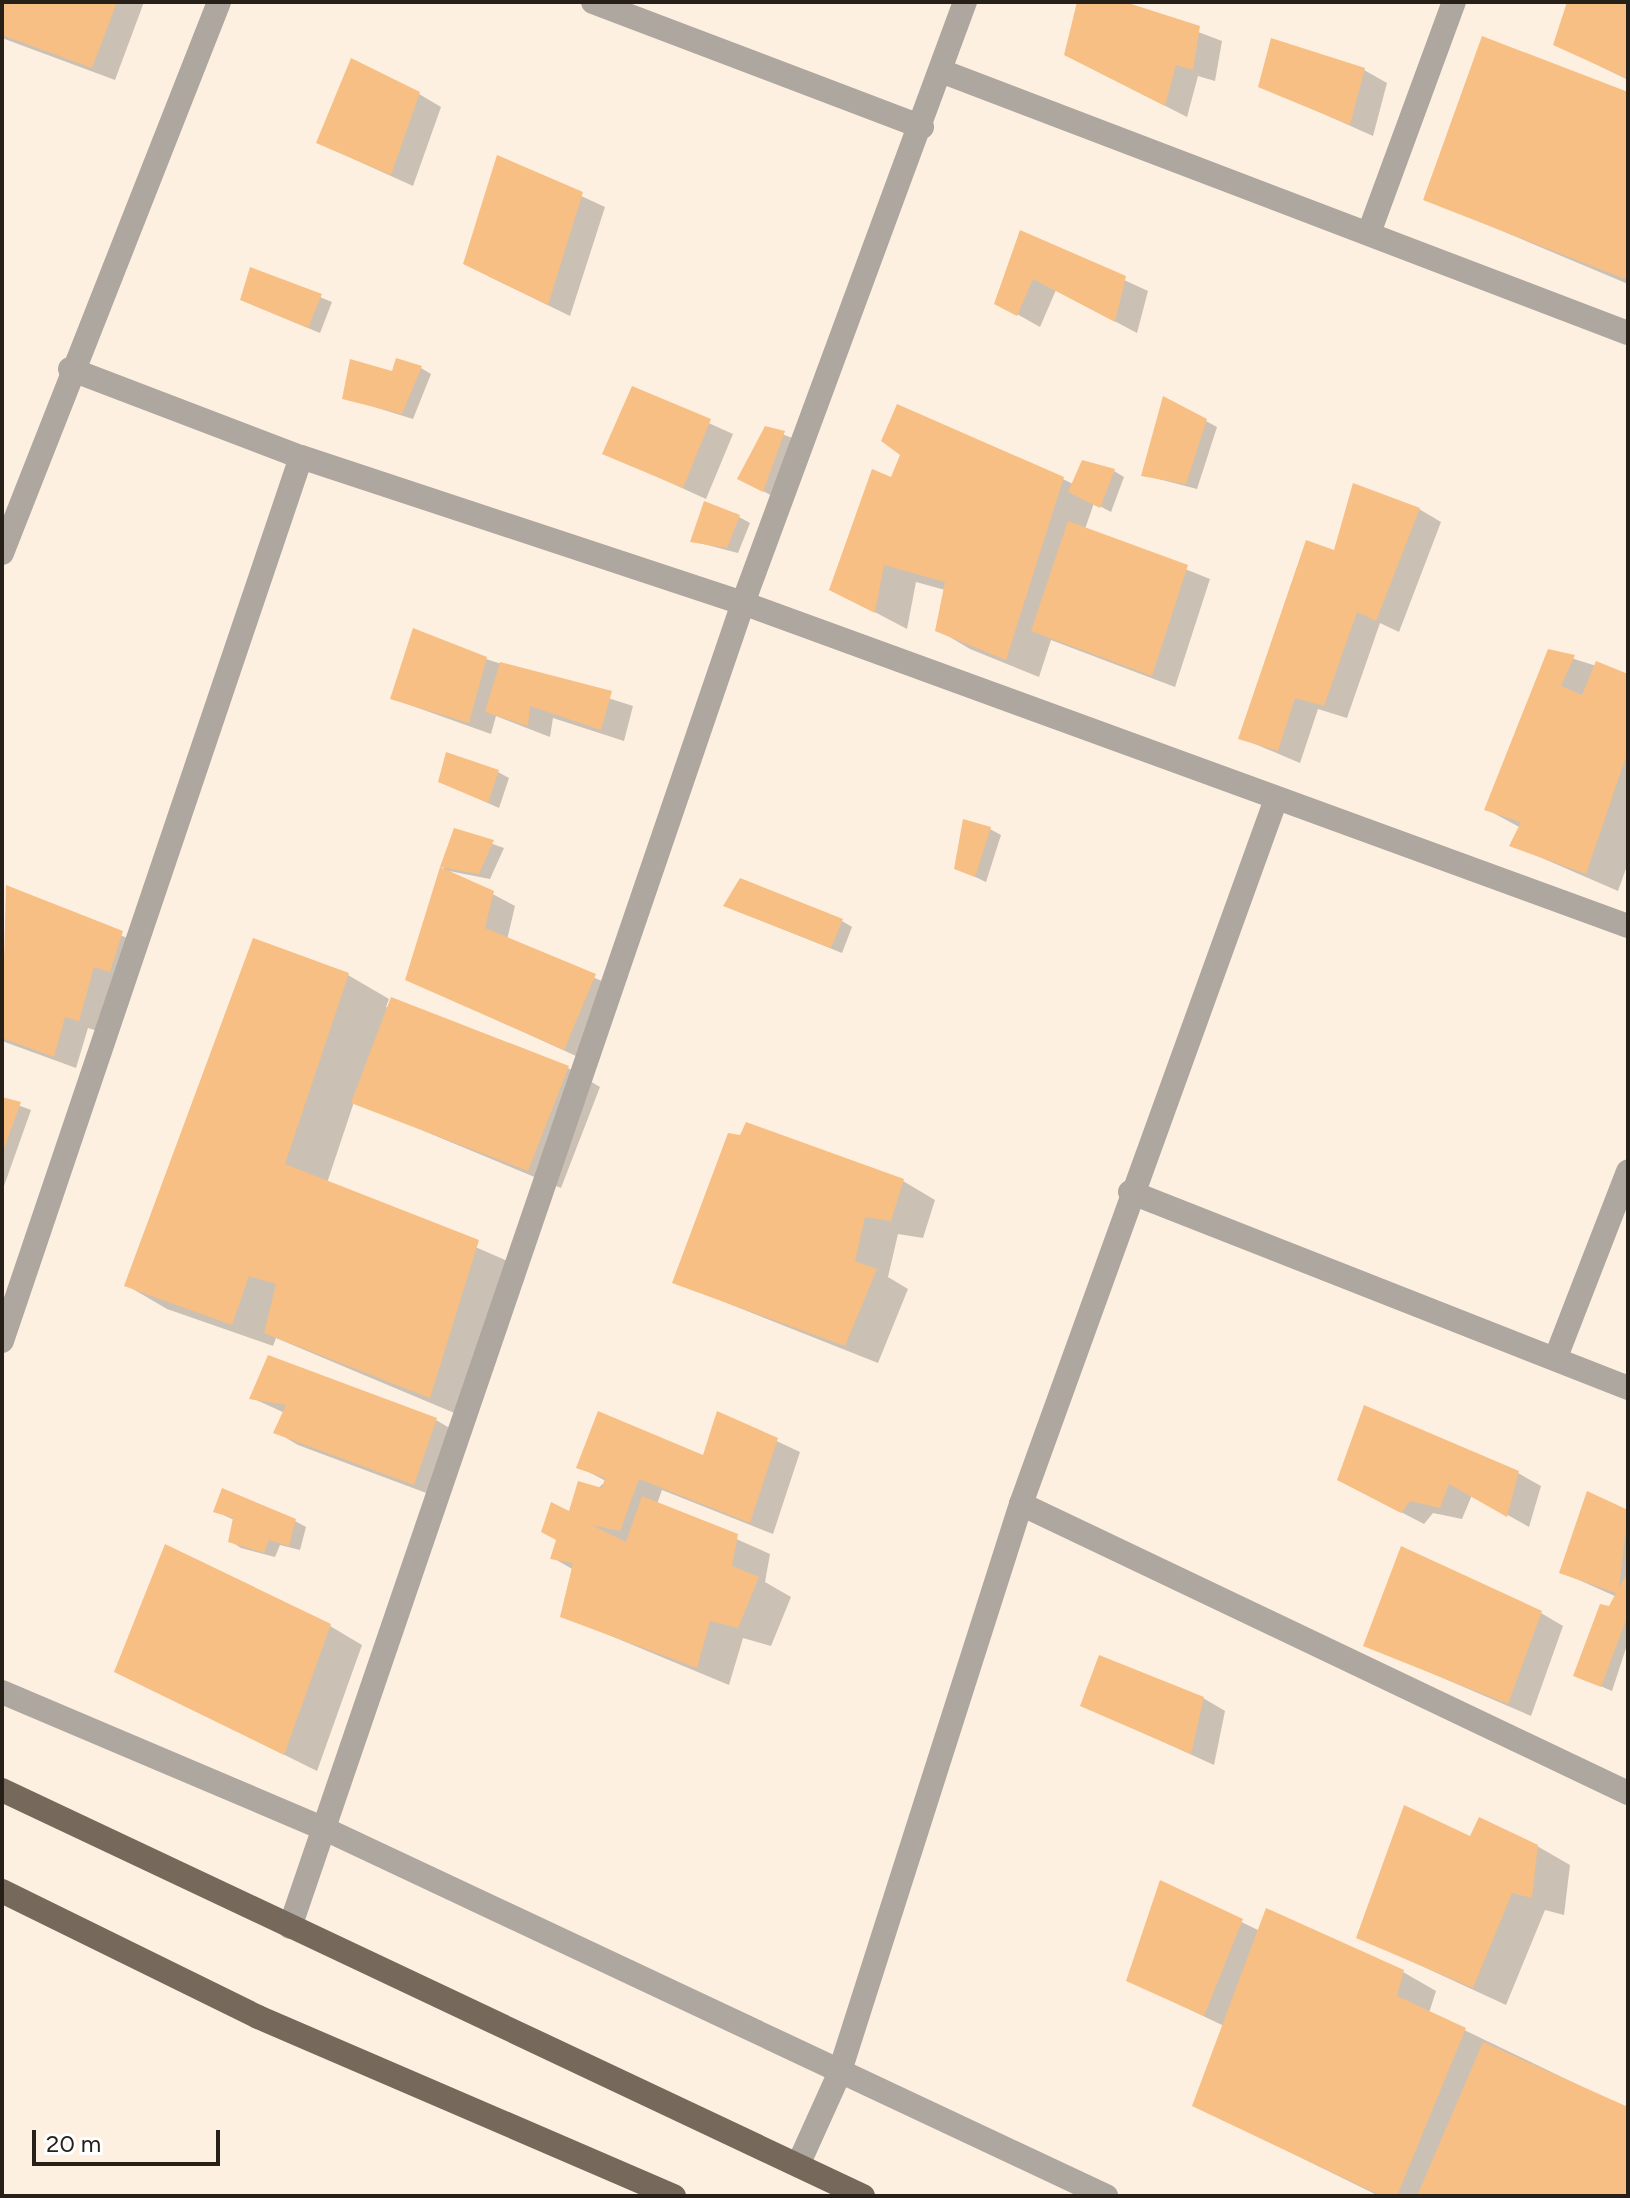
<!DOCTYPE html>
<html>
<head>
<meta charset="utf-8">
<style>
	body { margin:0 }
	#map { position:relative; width:1630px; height:2198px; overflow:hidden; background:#fef0e1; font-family:Figtree,sans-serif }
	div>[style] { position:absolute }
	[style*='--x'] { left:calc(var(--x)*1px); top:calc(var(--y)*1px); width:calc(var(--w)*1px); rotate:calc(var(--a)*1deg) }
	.shadow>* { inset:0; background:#0003 }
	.building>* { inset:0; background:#f7bf83 }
	.minor>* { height:24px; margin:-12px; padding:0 12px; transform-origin:12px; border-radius:12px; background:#aea79f }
	.primary>* { height:24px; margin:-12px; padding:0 12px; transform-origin:12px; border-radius:12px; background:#76695b }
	span { translate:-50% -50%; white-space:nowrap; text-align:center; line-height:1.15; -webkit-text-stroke:7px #fff; paint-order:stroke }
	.frame { position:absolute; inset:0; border:4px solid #262019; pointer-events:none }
	.scale { position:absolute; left:32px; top:2130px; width:188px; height:36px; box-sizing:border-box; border:4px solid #262019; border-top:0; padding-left:10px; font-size:24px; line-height:28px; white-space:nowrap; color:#262019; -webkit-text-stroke:6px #fff; paint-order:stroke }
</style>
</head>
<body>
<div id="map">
	<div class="shadow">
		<div style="clip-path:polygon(2px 2px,144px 2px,115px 80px,2px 38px)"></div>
		<div style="clip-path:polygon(1079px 2px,1119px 2px,1222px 41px,1215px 81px,1198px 76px,1187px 117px,1089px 67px)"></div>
		<div style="clip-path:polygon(1569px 2px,1628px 2px,1628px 80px,1555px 44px)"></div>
		<div style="clip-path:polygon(1364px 70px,1387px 83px,1373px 136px,1261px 86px)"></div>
		<div style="clip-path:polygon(419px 94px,441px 107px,413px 186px,318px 143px)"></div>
		<div style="clip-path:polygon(1628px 94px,1628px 284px,1426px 199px)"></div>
		<div style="clip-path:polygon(499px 158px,605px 207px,570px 316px,488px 276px)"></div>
		<div style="clip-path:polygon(1022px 233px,1148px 291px,1137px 333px,1056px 290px,1040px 327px,997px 303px)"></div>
		<div style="clip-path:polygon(251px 269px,332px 302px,320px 333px,253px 305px)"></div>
		<div style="clip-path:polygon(421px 368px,431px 374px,413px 419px,345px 398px)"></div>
		<div style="clip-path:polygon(633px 389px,733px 434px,706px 499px,605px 453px)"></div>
		<div style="clip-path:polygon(1206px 421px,1217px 427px,1197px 489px,1143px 475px)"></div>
		<div style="clip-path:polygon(766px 428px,795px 439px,774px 497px,739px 478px)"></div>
		<div style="clip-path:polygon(1114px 471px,1124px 477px,1111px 512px,1094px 503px,1085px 529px,1210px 579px,1175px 687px,1051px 640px,1039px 677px,970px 649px,938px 630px,945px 590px,916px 582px,907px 629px,831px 589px,892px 480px,1063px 479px,1073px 484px)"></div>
		<div style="clip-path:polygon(1419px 509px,1441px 522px,1399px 632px,1380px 623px,1347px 718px,1318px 709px,1300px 763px,1241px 738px,1335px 552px)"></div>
		<div style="clip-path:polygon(739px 517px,750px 523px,738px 553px,692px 541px)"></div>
		<div style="clip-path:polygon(1549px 651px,1628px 676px,1628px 863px,1618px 891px,1512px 845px,1521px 828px,1486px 809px)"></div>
		<div style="clip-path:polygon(486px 659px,633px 706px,624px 741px,553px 718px,550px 737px,496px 716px,491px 734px,393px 699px)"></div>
		<div style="clip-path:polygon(498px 772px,509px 778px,499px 808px,452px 787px)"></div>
		<div style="clip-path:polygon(990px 829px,1001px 835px,986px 882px,956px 868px)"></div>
		<div style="clip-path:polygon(456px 831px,504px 848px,490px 879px,449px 871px,515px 906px,507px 940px,618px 988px,587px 1061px,407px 979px)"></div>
		<div style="clip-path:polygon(7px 888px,144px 945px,101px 1032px,88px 1028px,76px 1068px,2px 1041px)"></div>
		<div style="clip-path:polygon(737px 911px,842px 921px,852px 927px,842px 953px)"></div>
		<div style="clip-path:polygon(348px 975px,389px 999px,386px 1007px,568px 1068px,600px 1087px,561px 1188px,354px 1102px,327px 1183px,519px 1266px,471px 1420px,276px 1338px,273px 1346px,167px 1309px,126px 1285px)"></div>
		<div style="clip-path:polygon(2px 1099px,31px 1110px,4px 1186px,2px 1185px)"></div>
		<div style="clip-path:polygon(903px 1181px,935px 1200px,923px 1238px,898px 1234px,888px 1277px,908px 1289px,878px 1363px,674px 1282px)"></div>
		<div style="clip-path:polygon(252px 1398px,436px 1420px,458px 1433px,437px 1497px,298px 1445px,276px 1432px,285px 1413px)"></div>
		<div style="clip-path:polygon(719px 1414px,800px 1452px,773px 1534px,662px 1490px,657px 1504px,770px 1554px,765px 1582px,791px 1597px,771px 1646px,743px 1638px,729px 1685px,563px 1616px,574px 1570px,553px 1558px,570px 1514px,606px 1481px,579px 1467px,705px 1458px)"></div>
		<div style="clip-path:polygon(1518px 1473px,1541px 1486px,1529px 1527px,1472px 1495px,1462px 1519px,1433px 1513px,1424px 1524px,1362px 1492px)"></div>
		<div style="clip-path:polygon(1588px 1494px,1628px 1512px,1628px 1642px,1612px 1691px,1575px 1675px,1626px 1616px,1617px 1597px,1561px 1572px)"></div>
		<div style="clip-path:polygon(215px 1511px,295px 1521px,306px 1527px,300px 1550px,280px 1545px,275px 1557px,241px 1548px,230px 1541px,234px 1520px)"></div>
		<div style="clip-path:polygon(1541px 1613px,1563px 1626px,1531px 1716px,1366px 1645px)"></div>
		<div style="clip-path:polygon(330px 1626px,362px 1645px,317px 1771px,116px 1671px)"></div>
		<div style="clip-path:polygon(1203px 1698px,1225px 1711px,1214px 1765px,1082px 1705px)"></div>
		<div style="clip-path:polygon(1470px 1838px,1537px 1846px,1570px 1865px,1564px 1915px,1545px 1910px,1506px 2005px,1359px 1937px)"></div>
		<div style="clip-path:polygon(1161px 1883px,1260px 1931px,1403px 1972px,1436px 1991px,1429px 2013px,1628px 2109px,1628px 2196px,1379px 2196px,1194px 2105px,1224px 2026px,1128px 1980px)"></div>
	</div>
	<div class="building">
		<div style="clip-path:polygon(2px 2px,117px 2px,92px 68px,2px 35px)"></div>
		<div style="clip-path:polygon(1077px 2px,1125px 2px,1200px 26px,1193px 70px,1176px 65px,1165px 106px,1064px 55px)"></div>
		<div style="clip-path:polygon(1567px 2px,1628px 2px,1628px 79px,1553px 45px)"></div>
		<div style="clip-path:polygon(1482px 36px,1628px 92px,1628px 280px,1423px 200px)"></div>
		<div style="clip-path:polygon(1271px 38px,1365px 68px,1350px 125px,1258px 87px)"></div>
		<div style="clip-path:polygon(351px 58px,420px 92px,391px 175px,316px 143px)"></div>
		<div style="clip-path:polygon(497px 155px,583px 192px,548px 305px,463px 264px)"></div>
		<div style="clip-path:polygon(1020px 230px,1126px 276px,1115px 322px,1033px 279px,1017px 316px,994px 304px)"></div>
		<div style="clip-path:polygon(250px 267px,322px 294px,308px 328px,240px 300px)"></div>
		<div style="clip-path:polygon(396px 358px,422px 366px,402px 414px,342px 399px,350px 359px,392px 371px)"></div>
		<div style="clip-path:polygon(632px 386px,711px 419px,683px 488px,602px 454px)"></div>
		<div style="clip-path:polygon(1163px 396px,1207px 419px,1186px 484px,1141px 476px)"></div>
		<div style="clip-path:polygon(897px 404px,1064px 477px,1006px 660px,935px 631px,945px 582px,884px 565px,875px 613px,829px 590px,872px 469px,891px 477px,900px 455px,881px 441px)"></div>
		<div style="clip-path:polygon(765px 426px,785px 431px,763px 492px,737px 479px)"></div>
		<div style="clip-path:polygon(1082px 460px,1115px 469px,1100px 508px,1068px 492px)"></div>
		<div style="clip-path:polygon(1353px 483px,1420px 508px,1376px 621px,1357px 612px,1324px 706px,1295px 698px,1278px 751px,1238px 739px,1306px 540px,1334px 550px)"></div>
		<div style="clip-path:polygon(704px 501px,740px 515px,727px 548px,690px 542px)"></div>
		<div style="clip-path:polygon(1068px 521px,1188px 565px,1152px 676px,1031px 631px)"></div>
		<div style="clip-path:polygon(413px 628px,487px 657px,469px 723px,390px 699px)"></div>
		<div style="clip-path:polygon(1548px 649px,1575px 655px,1561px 686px,1582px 695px,1596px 661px,1628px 674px,1628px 751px,1586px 874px,1509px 846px,1521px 822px,1484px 810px)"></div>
		<div style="clip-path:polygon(500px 662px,612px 691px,601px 730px,530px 706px,528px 726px,485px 712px)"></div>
		<div style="clip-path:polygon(446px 752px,499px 770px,488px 803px,438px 782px)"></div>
		<div style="clip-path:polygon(963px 819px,991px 827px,975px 877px,954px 869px)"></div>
		<div style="clip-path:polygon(454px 828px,494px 840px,479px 874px,440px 867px,494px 891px,485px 928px,596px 974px,564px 1050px,405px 980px,440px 867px)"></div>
		<div style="clip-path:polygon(740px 878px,843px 919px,831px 948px,723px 906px)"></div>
		<div style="clip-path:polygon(6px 885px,123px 931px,110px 972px,94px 967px,79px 1021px,65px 1017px,54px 1057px,2px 1038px)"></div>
		<div style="clip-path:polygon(253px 938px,349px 973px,285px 1164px,479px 1240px,430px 1398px,264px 1333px,276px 1284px,249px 1276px,232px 1325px,124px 1286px)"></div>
		<div style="clip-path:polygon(391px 997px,569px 1066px,528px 1171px,351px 1103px)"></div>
		<div style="clip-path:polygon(2px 1097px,21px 1102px,2px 1154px)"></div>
		<div style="clip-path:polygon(746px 1122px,904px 1179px,891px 1221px,865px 1217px,855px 1261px,877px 1269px,845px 1346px,672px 1283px,728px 1133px,740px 1135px)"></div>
		<div style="clip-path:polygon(268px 1355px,437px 1418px,414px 1485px,273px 1433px,286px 1405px,249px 1399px)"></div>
		<div style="clip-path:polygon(1364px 1405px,1519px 1471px,1507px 1517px,1449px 1484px,1440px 1508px,1410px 1501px,1401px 1513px,1337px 1480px)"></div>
		<div style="clip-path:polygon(598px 1411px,703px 1455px,717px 1411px,778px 1438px,750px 1523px,639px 1479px,620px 1531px,591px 1525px,626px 1542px,642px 1496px,738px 1534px,732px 1566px,759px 1577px,738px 1628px,710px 1621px,697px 1668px,560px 1617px,573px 1563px,550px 1559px,556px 1540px,541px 1532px,551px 1502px,569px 1511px,578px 1481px,602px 1488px,605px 1478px,576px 1468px)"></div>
		<div style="clip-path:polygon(222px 1488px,296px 1519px,289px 1546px,269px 1540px,264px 1553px,228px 1542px,233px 1518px,213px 1512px)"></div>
		<div style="clip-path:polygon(1587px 1491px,1628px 1510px,1619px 1588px,1628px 1572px,1628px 1615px,1601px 1687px,1573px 1676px,1600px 1604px,1609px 1606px,1616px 1593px,1559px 1573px)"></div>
		<div style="clip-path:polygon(165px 1544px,331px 1624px,284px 1755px,114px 1672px)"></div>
		<div style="clip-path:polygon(1401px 1546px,1542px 1611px,1508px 1704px,1363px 1646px)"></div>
		<div style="clip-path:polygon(1099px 1655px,1204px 1697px,1191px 1754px,1080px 1706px)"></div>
		<div style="clip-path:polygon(1404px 1805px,1470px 1836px,1479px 1817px,1538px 1845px,1532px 1898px,1512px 1893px,1473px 1988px,1356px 1938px)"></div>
		<div style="clip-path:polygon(1160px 1880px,1243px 1919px,1204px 2016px,1126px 1981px)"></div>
		<div style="clip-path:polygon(1266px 1908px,1404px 1970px,1397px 1996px,1466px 2028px,1397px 2196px,1382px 2196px,1192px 2106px)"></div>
		<div style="clip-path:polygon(1483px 2042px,1628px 2107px,1628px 2196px,1417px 2196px)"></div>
	</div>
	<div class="minor">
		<div style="--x:593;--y:2;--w:352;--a:20.8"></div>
		<div style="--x:941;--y:71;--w:735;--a:20.88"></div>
		<div style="--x:1370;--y:230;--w:243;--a:-69.8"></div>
		<div style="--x:70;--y:369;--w:247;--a:20.9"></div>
		<div style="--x:301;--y:457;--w:465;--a:18.3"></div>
		<div style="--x:743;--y:603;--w:942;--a:20.05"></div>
		<div style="--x:2;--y:553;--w:592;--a:-68.5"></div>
		<div style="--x:1130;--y:1192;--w:535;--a:21.48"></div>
		<div style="--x:2;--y:1341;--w:933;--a:-71.31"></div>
		<div style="--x:1556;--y:1357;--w:199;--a:-68.8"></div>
		<div style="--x:1021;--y:1504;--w:672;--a:25.46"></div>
		<div style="--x:2;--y:1692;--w:353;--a:23"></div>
		<div style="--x:327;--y:1830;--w:861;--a:25.17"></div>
		<div style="--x:290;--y:1927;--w:1399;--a:-71.11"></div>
		<div style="--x:743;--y:603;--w:641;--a:-69.73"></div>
		<div style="--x:798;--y:2165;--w:100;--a:-65.7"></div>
		<div style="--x:839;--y:2074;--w:598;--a:-72.29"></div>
		<div style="--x:1021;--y:1504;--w:750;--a:-70.11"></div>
	</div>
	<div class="primary">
		<div style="--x:2;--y:1790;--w:952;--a:25.25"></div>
		<div style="--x:2;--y:1891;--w:285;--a:26.2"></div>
		<div style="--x:258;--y:2017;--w:453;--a:23.3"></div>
	</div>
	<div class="frame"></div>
	<div class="scale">20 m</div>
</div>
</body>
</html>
